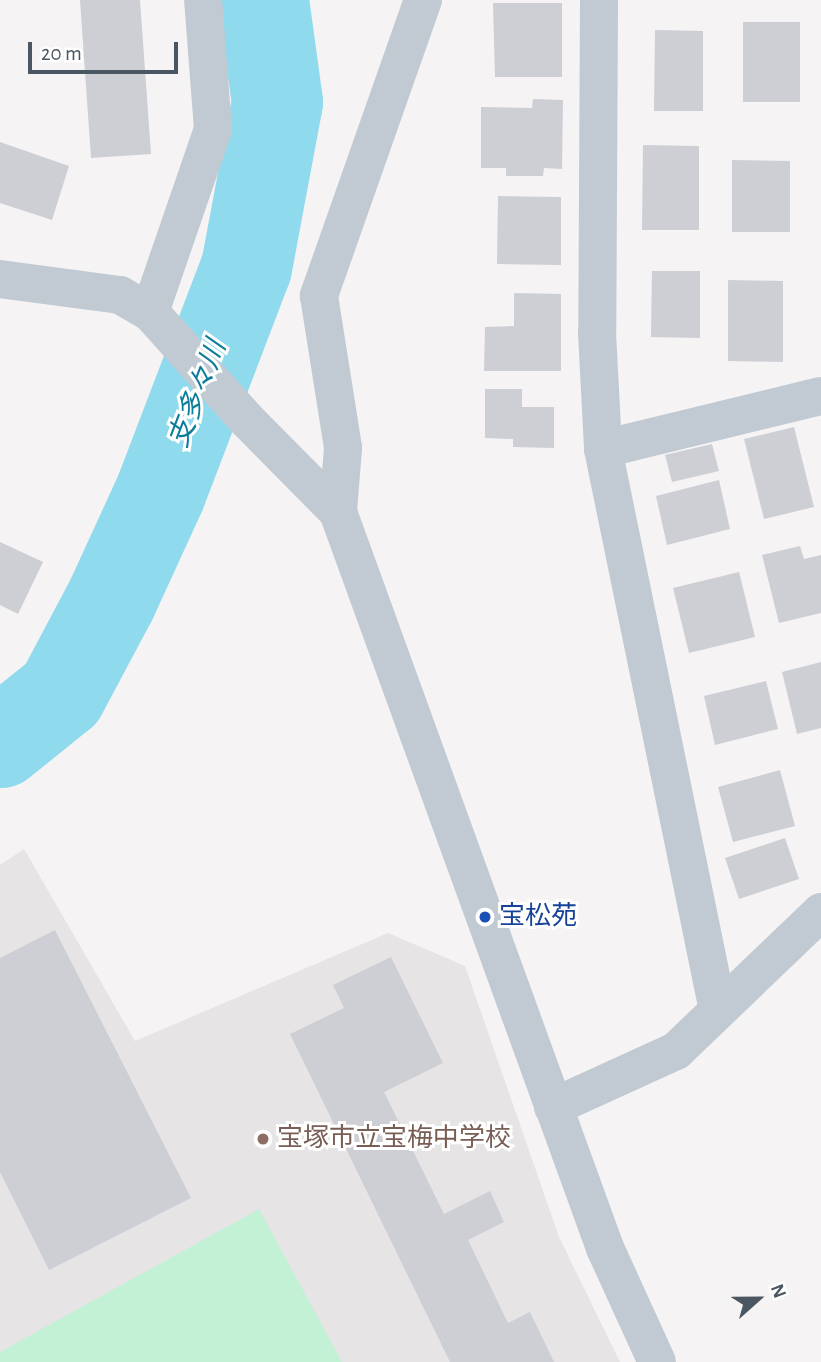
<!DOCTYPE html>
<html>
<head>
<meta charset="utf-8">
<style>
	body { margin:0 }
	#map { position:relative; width:821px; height:1362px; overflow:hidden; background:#f5f3f3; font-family:"Alegreya Sans","Noto Sans JP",sans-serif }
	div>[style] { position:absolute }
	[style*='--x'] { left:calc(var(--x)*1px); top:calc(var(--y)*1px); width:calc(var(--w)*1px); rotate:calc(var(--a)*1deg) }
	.education>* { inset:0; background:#e6e4e5 }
	.green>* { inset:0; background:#c3f1d5 }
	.river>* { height:91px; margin:-45.5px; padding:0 45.5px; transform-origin:45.5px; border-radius:45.5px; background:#90daee }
	.building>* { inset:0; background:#cdcfd5 }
	.street>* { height:38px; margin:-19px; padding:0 19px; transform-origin:19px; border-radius:19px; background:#c1cad2 }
	.dots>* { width:19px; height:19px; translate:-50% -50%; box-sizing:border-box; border:4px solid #fff; border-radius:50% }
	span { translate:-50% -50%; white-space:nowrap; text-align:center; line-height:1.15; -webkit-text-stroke:6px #fff; paint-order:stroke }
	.transit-label { font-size:26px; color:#164399 }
	.left { translate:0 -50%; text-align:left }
	.education-label { font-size:26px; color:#785e54 }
	.water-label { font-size:28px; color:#0c7c9b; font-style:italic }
	.north { position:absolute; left:723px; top:1264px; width:70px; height:70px; -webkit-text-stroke:5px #fff; paint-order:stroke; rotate:69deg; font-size:19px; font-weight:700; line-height:28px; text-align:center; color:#4a5661 }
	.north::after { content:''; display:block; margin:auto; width:24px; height:32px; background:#4a5661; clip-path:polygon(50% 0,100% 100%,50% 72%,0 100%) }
	.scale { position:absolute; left:28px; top:42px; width:150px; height:32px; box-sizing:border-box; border:4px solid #4a5661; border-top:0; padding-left:9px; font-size:21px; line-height:24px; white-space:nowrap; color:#4a5661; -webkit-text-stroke:5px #fff; paint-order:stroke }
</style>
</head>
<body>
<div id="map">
	<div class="education">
		<div style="clip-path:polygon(24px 849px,135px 1041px,388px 933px,465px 966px,559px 1237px,620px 1362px,0 1362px,0 865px)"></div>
	</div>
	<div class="green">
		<div style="clip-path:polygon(259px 1209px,342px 1362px,0 1362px,0 1352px)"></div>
	</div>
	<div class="river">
		<div style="--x:0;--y:742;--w:78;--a:-38.8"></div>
		<div style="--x:61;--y:693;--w:106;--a:-62"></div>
		<div style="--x:111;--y:599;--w:118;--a:-65.4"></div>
		<div style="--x:160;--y:492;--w:241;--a:-69.1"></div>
		<div style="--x:246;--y:267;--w:168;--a:-79.4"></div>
		<div style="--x:277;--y:102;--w:103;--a:-97.8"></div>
	</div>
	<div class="building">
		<div style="clip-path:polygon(80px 0,140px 0,151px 154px,91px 158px)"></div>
		<div style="clip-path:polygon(493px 3px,562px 3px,562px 77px,495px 77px)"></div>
		<div style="clip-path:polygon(743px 22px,800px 22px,800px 102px,743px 102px)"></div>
		<div style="clip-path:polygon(655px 30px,703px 31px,703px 111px,654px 111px)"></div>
		<div style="clip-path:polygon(533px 99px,563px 100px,562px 169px,544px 168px,543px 176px,506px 176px,506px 168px,481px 168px,481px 107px,532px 108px)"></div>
		<div style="clip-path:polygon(0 142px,69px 166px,52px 220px,0 203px)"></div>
		<div style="clip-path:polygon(643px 145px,699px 146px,699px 230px,642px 230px)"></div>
		<div style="clip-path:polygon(732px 160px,790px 161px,790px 232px,732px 232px)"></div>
		<div style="clip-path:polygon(498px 196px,561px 197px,561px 265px,497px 264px)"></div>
		<div style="clip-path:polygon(652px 271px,700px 271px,700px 338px,651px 337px)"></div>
		<div style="clip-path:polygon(728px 280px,783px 281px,783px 362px,728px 361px)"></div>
		<div style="clip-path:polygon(514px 293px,561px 294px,561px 371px,484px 371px,485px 327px,514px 326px)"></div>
		<div style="clip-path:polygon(485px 389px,522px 389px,522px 407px,554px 407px,554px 448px,513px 447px,513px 439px,485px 438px)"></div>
		<div style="clip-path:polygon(794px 427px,814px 507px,764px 519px,744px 439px)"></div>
		<div style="clip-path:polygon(712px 444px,719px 471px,672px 482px,665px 455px)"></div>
		<div style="clip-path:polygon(719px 480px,730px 529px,667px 545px,656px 496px)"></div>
		<div style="clip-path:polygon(0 542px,43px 562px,18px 614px,0 605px)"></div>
		<div style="clip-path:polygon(800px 546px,804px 559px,821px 555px,821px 613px,779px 623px,762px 555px)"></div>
		<div style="clip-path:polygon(739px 572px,755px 637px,689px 653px,673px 588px)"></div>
		<div style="clip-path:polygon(821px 662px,821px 728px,797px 734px,782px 672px)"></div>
		<div style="clip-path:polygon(766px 681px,778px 729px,715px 745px,704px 696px)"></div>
		<div style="clip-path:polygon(780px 770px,795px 826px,733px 842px,718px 787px)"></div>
		<div style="clip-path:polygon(785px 838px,799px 879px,739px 899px,725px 858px)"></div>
		<div style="clip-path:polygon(55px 930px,191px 1198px,49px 1270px,0 1172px,0 958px)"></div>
		<div style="clip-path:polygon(391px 957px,443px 1063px,384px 1092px,444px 1214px,490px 1191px,504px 1222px,468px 1240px,508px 1323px,530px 1312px,554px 1362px,450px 1362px,290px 1034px,344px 1008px,333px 985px)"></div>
	</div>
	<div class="street">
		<div style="--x:423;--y:0;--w:314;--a:109.4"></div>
		<div style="--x:319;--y:296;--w:154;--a:81"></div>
		<div style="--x:343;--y:448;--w:64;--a:94.5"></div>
		<div style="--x:338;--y:512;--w:783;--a:70.06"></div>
		<div style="--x:605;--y:1248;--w:125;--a:65.5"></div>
		<div style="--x:599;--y:0;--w:333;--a:90.3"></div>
		<div style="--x:597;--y:333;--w:116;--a:87"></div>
		<div style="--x:603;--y:449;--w:573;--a:78.42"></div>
		<div style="--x:0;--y:279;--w:121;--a:7.6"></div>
		<div style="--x:120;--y:295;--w:34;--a:30"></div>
		<div style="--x:150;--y:312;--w:144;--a:48.1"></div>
		<div style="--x:246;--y:419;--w:131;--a:45.3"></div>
		<div style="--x:150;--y:312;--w:194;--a:-71"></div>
		<div style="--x:213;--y:129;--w:129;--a:-94.4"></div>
		<div style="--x:603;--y:449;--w:224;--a:-13.7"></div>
		<div style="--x:553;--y:1107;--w:135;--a:-24.5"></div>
		<div style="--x:676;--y:1051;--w:201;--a:-43.8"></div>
	</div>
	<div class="dots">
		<div style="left:485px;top:917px;background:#1a4fb4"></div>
		<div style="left:263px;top:1139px;background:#8d6e63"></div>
	</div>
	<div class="transit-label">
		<span class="left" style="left:499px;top:917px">宝松苑</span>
	</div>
	<div class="education-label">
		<span class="left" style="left:277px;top:1139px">宝塚市立宝梅中学校</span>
	</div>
	<div class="water-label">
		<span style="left:198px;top:394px;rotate:-69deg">支多々川</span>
	</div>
	<div class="north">N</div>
	<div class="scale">20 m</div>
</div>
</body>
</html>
